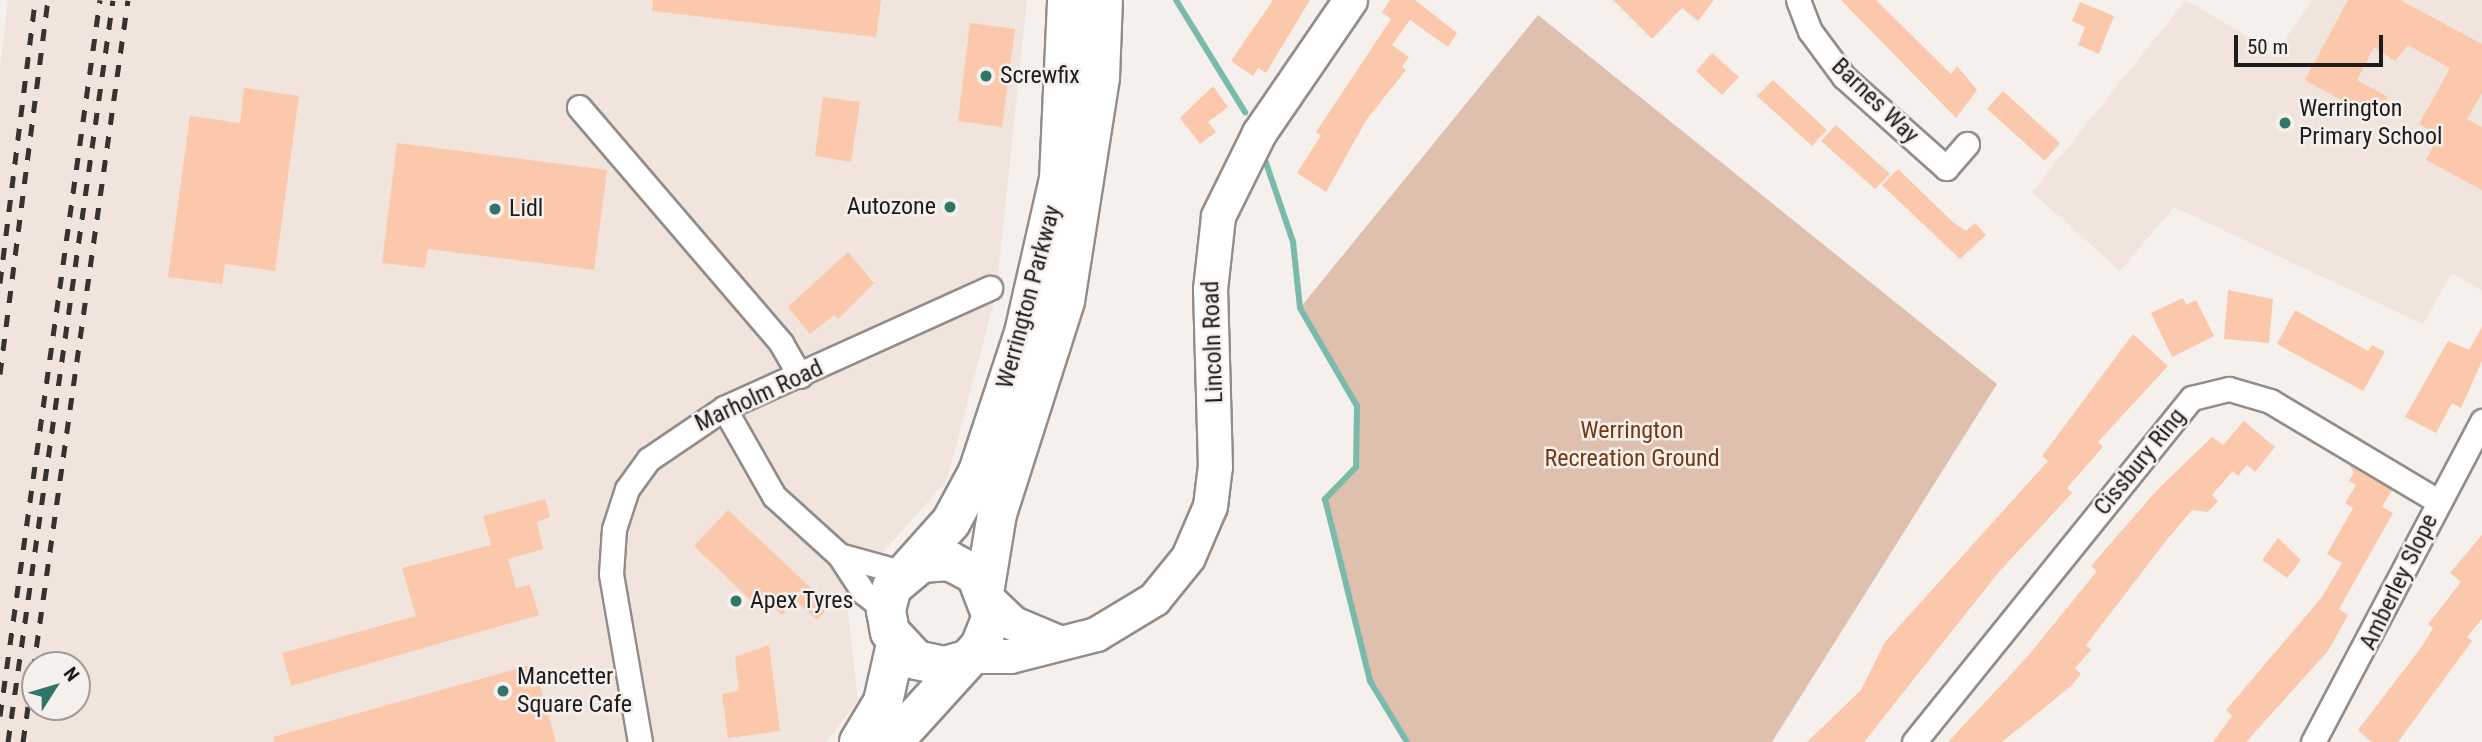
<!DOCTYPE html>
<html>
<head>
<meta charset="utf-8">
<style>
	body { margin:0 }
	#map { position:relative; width:2482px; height:742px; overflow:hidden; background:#f6f0ec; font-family:"Roboto Condensed",sans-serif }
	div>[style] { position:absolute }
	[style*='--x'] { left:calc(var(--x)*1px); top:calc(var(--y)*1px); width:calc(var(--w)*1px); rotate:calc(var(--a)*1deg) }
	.built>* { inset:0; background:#f1e4dc }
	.green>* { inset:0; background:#dfbfae }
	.stream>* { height:6px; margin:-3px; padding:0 3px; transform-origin:3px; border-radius:3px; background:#7abaab }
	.building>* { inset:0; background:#fbc8ac }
	.roads { filter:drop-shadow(2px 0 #938d8a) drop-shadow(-2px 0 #938d8a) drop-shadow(0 2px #938d8a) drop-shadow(0 -2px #938d8a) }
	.street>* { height:23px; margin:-11.5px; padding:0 11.5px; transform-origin:11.5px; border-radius:11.5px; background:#fff }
	.secondary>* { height:33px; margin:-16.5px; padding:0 16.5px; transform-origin:16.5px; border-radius:16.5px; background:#fff }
	.highway>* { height:38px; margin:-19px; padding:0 19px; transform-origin:19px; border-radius:19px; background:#fff }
	.rail>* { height:5px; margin-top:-2.5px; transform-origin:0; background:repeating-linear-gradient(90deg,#353231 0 12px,transparent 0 24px) }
	.dots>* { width:19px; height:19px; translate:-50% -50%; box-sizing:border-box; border:4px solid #f6f0ec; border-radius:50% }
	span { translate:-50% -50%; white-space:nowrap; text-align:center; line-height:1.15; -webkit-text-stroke:5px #f6f0ec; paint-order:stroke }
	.poi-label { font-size:24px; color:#1e1c1b }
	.left { translate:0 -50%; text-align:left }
	.right { translate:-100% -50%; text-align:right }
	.street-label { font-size:24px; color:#1e1c1b }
	.park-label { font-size:24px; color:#753810 }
	.north { position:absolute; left:21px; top:651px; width:70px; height:70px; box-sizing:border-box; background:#f6f0ec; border:2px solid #a09b98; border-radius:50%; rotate:53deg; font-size:19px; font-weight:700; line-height:28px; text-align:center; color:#1e1c1b }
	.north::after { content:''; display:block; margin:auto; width:24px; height:32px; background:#317567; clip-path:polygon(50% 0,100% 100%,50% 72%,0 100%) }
	.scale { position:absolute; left:2234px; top:35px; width:149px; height:32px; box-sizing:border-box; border:4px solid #1e1c1b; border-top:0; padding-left:9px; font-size:21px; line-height:24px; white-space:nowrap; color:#1e1c1b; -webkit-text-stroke:5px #f6f0ec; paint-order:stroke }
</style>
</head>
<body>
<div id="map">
	<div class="built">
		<div style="clip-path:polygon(evenodd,8px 0,1027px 0,996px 294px,947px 480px,846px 594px,858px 701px,826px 742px,0 742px,0 66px,8px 0,35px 665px,77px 665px,77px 707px,35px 707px,35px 665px)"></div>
		<div style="clip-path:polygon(2186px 0,2275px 53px,2313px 0,2482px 0,2482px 290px,2452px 273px,2423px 324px,2174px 207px,2120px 271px,2032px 192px)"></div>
	</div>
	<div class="green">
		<div style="clip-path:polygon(1538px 15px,1997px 384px,1772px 742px,1407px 742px,1370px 681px,1325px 499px,1356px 466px,1357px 406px,1300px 308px)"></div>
	</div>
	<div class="stream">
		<div style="--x:1176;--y:0;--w:132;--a:58.4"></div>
		<div style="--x:1265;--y:160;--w:87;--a:71.1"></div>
		<div style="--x:1293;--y:242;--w:66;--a:83.9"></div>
		<div style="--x:1300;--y:308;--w:113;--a:59.8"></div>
		<div style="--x:1357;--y:406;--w:61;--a:90.9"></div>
		<div style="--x:1356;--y:467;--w:45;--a:134.1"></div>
		<div style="--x:1325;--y:499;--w:187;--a:76.1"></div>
		<div style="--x:1370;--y:681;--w:71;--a:58.8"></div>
	</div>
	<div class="building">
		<div style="clip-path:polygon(653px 0,881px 0,876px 37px,652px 11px)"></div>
		<div style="clip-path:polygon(1273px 0,1310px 0,1266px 73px,1258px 68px,1253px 76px,1231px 61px)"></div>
		<div style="clip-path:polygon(1390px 0,1415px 0,1457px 33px,1448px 47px,1410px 20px,1392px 45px,1409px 57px,1402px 67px,1406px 70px,1367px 119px,1326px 192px,1297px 173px,1321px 135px,1316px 132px,1391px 19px,1382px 12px)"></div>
		<div style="clip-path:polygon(1613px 0,1714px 0,1698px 21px,1682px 8px,1652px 39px)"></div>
		<div style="clip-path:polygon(1841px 0,1876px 0,1951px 74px,1957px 66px,1977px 90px,1956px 118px)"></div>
		<div style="clip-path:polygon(2348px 0,2400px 0,2482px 44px,2482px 93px,2467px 119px,2482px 127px,2482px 190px,2426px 160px,2439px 135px,2419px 124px,2450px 68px,2408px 45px,2395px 61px,2374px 47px,2357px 80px,2388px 97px,2376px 119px,2305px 80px)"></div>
		<div style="clip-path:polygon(2080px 2px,2114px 16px,2099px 54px,2078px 45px,2085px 27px,2072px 21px)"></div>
		<div style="clip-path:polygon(970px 23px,1015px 29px,1002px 127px,958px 121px)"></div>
		<div style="clip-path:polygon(1712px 53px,1739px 77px,1722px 95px,1696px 71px)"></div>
		<div style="clip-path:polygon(1773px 80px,1827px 130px,1812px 146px,1757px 96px)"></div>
		<div style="clip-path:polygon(1213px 86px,1228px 107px,1208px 122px,1216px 132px,1200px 144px,1180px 118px)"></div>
		<div style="clip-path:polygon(244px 88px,299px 96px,275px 271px,225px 264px,222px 284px,168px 277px,190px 116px,240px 123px)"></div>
		<div style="clip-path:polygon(2003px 91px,2060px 143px,2045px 161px,1987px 109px)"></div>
		<div style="clip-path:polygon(823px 97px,860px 102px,851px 162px,815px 156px)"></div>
		<div style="clip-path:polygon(1836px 125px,1890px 174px,1875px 189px,1821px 141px)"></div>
		<div style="clip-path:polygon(397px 143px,607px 170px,594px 270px,428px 249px,425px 268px,382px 263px)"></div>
		<div style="clip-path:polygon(1898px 169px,1954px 223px,1966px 231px,1975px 223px,1986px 235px,1960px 259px,1882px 185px)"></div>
		<div style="clip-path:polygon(848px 252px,874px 283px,838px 319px,834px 315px,810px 334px,788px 307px)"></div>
		<div style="clip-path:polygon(2228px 290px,2273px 299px,2269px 343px,2224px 339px)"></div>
		<div style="clip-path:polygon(2183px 298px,2186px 305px,2196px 300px,2214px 336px,2172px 357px,2151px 313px)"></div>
		<div style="clip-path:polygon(2295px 310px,2368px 351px,2372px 345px,2385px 352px,2363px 391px,2277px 344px)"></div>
		<div style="clip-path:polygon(2482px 327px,2482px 361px,2461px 408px,2452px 403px,2436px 433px,2405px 417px,2448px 341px,2469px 350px)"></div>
		<div style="clip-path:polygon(2133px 334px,2168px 366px,2098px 442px,2103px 447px,2067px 488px,2072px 493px,1998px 573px,1864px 742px,1807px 742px,1861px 690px,1885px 642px,2048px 461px,2042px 456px)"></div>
		<div style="clip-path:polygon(2244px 421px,2275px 447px,2255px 472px,2247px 465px,2238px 476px,2233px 471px,2212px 495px,2218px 501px,2208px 512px,2192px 510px,2166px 541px,2086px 645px,2091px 650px,2075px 668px,2081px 674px,2071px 686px,2002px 742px,1948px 742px,2028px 656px,2097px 571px,2091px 566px,2157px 490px,2212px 437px,2223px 445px)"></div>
		<div style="clip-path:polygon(2349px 464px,2392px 490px,2382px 507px,2393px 513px,2339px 609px,2348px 615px,2328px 651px,2246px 742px,2213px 742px,2232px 716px,2226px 710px,2322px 597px,2342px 563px,2327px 554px,2353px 508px,2345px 503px,2356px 485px,2349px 481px,2354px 473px)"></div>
		<div style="clip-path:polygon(545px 499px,550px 517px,537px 522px,543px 549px,508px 559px,516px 588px,530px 585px,539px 615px,291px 686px,282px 653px,416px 616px,402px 568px,491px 545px,483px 516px)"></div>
		<div style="clip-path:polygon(728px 510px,830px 606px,817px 620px,796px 601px,782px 615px,762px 596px,765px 614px,694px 546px)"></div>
		<div style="clip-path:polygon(2482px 535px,2482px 619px,2467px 637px,2472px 641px,2398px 742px,2371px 742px,2358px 730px,2423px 645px,2433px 628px,2428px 624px,2461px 582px,2450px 573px)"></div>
		<div style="clip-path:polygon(2278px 538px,2301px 560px,2287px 578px,2262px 560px)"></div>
		<div style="clip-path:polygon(769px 645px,780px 731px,728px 738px,722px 694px,739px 691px,735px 657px)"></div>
		<div style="clip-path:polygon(534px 664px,556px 742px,274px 742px,273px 737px)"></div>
	</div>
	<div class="roads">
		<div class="street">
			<div style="--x:1798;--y:0;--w:33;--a:69"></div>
			<div style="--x:1810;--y:31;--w:57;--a:53.5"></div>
			<div style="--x:1844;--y:77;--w:137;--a:41.7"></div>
			<div style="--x:1946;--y:168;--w:32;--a:-49"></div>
			<div style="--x:579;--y:107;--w:311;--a:49.4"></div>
			<div style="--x:781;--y:343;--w:38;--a:60"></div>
			<div style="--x:724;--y:408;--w:101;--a:60.4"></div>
			<div style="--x:774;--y:496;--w:88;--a:42.2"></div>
			<div style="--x:839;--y:555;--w:45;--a:56.7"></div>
			<div style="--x:864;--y:593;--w:28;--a:38"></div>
			<div style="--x:839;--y:555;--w:67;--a:15.5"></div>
			<div style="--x:640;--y:742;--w:170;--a:-99.8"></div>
			<div style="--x:611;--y:574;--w:45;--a:-86.2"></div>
			<div style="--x:614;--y:529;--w:42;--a:-72"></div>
			<div style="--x:627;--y:489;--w:37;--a:-54"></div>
			<div style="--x:649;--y:459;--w:91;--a:-34.2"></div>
			<div style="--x:724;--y:408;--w:292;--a:-24.3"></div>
			<div style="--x:1914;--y:742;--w:442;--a:-51.1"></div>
			<div style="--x:2192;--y:398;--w:38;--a:-14"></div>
			<div style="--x:2229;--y:389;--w:43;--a:16.3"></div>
			<div style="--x:2270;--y:401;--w:196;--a:30.8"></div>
			<div style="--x:2313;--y:742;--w:363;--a:-62.2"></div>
		</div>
		<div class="secondary">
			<div style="--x:990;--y:601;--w:32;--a:44"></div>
			<div style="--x:1013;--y:623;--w:49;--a:22.9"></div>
			<div style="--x:969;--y:656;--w:41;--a:0"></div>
			<div style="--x:1010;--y:656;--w:89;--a:-14.3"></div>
			<div style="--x:1096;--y:634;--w:68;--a:-31.1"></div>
			<div style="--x:1154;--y:599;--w:54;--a:-51"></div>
			<div style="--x:1188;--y:557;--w:56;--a:-66.7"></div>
			<div style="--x:1210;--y:506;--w:39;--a:-83"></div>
			<div style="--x:1215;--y:467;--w:178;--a:-91.6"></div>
			<div style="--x:1210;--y:289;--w:73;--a:-83.7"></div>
			<div style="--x:1218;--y:216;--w:93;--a:-63.7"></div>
			<div style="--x:1259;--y:133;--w:161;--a:-55.6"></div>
		</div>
		<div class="highway">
			<div style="--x:909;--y:569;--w:63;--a:-48.2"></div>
			<div style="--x:951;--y:522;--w:57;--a:-61.6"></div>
			<div style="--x:978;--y:472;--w:146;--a:-71.7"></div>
			<div style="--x:1024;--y:333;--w:158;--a:-77.2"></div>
			<div style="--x:1059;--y:179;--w:179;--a:-87.4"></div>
			<div style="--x:985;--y:587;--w:74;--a:-80.7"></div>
			<div style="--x:997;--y:514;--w:224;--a:-72.3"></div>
			<div style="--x:1065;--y:301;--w:227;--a:-81.1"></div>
			<div style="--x:1100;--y:77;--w:77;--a:-87.8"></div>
			<div style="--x:859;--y:742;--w:47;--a:-59"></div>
			<div style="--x:883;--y:702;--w:59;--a:-77.4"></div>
			<div style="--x:893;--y:742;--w:130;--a:-47.8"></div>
			<div style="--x:980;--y:646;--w:31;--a:-68"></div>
			<div style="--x:992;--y:617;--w:45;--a:-110.9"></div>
			<div style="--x:976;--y:575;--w:30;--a:-152"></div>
			<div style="--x:950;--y:561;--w:29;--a:176"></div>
			<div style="--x:921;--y:563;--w:38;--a:140"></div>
			<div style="--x:892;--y:587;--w:24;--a:105"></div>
			<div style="--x:886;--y:610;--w:22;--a:80"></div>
			<div style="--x:890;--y:632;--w:38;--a:47"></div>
			<div style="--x:916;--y:660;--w:30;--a:12"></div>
			<div style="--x:945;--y:666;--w:18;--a:-16"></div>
		</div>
	</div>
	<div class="rail">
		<div style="--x:0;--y:283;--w:285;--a:-82.9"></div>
		<div style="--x:0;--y:374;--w:377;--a:-82.7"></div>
		<div style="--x:0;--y:716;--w:723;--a:-82.05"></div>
		<div style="--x:8;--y:742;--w:749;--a:-81.95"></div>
		<div style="--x:23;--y:742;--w:749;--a:-81.95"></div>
	</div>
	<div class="dots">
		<div style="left:986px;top:76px;background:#317567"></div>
		<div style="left:2285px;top:123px;background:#317567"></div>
		<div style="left:950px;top:207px;background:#317567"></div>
		<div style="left:495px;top:209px;background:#317567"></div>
		<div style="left:736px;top:601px;background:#317567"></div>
		<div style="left:503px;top:691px;background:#317567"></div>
	</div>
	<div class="poi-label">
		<span class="left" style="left:1000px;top:76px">Screwfix</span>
		<span class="left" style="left:2299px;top:123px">Werrington<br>Primary School</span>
		<span class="right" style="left:936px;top:207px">Autozone</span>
		<span class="left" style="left:509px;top:209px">Lidl</span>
		<span class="left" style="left:750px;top:601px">Apex Tyres</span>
		<span class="left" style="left:517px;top:691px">Mancetter<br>Square Cafe</span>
	</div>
	<div class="street-label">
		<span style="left:1875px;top:101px;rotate:44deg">Barnes Way</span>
		<span style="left:1029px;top:297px;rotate:-75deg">Werrington Parkway</span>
		<span style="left:1213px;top:342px;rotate:-92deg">Lincoln Road</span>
		<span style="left:759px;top:396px;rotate:-25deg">Marholm Road</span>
		<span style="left:2140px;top:462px;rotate:-51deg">Cissbury Ring</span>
		<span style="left:2399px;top:582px;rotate:-64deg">Amberley Slope</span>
	</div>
	<div class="park-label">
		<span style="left:1632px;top:445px">Werrington<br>Recreation Ground</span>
	</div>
	<div class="north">N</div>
	<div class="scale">50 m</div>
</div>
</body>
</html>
